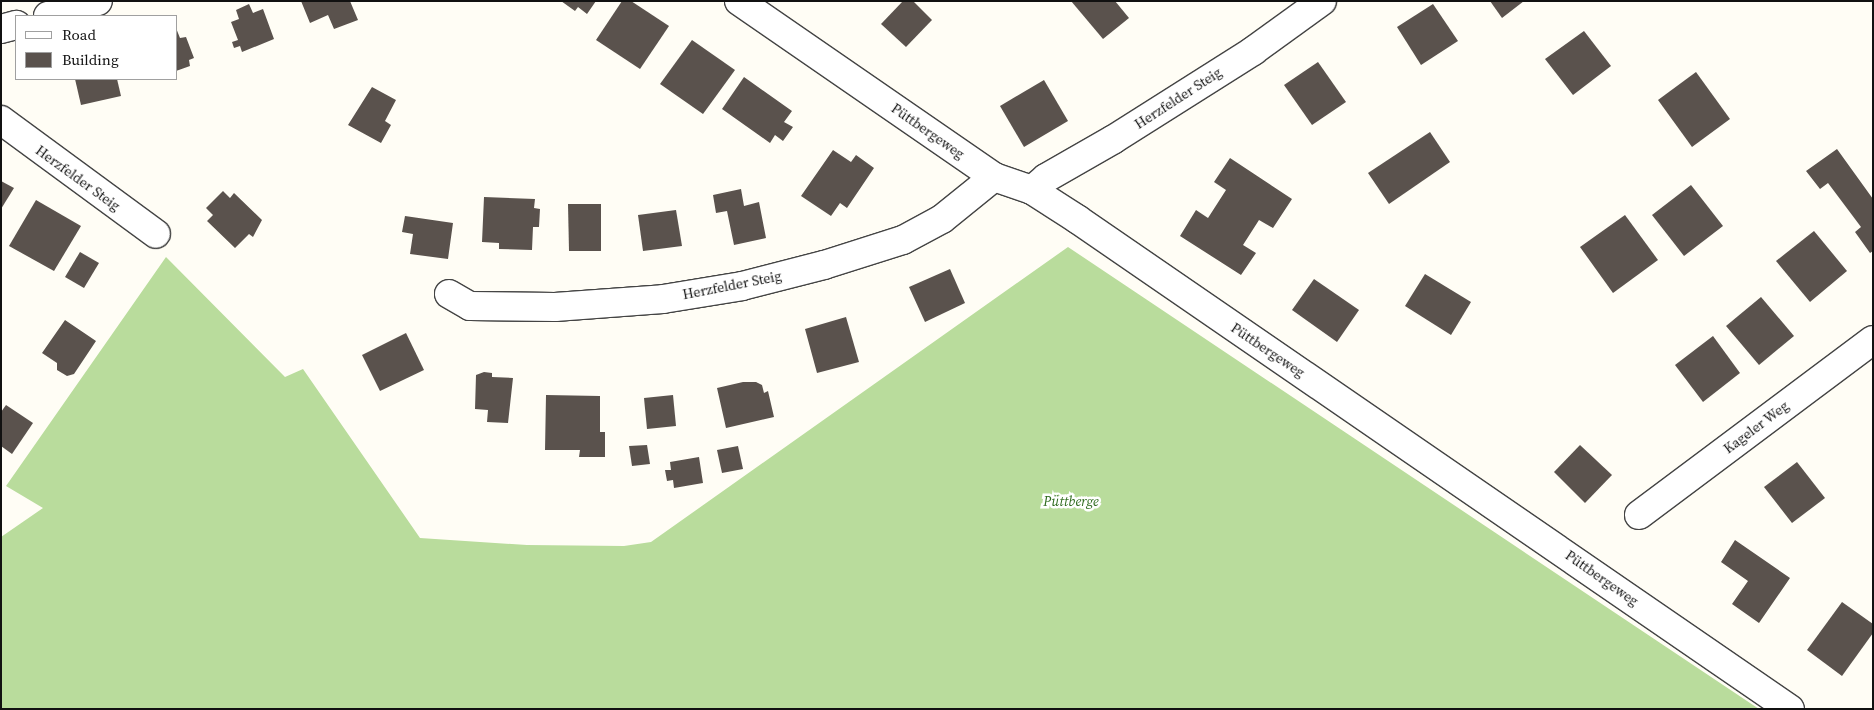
<!DOCTYPE html>
<html>
<head>
<meta charset="utf-8">
<style>
	body { margin:0 }
	#map { position:relative; width:1874px; height:710px; overflow:hidden; background:#fffdf5; font-family:"Source Serif 4",serif }
	div>[style] { position:absolute }
	[style*='--x'] { left:calc(var(--x)*1px); top:calc(var(--y)*1px); width:calc(var(--w)*1px); rotate:calc(var(--a)*1deg) }
	.forest>* { inset:0; background:#b9dc9c }
	.building>* { inset:0; background:#5a524d }
	.roads { filter:drop-shadow(1px 0 #444) drop-shadow(-1px 0 #444) drop-shadow(0 1px #444) drop-shadow(0 -1px #444) }
	.minor>* { height:28px; margin:-14px; padding:0 14px; transform-origin:14px; border-radius:14px; background:#fff }
	span { translate:-50% -50%; white-space:nowrap; text-align:center; line-height:1.15; -webkit-text-stroke:5px #fff; paint-order:stroke }
	.street-label { font-size:14px; color:#111 }
	.park-label { font-size:14px; color:#2f6b1f; font-style:italic }
	.frame { position:absolute; inset:0; border:2px solid #111; pointer-events:none }
	.legend { position:absolute; left:15px; top:15px; width:162px; height:65px; box-sizing:border-box; background:#fff; border:1px solid #a0a0a0; margin:0; padding:6px 9px; list-style:none; font-size:15px; color:#111 }
	.legend li { display:flex; align-items:center; gap:10px; height:25px }
	.legend b { width:25px; border:1px solid #a0a0a0 }
</style>
</head>
<body>
<div id="map">
	<div class="forest">
		<div style="clip-path:polygon(1068px 247px,1759px 709px,1px 709px,1px 537px,43px 508px,6px 486px,166px 257px,285px 377px,303px 369px,420px 538px,527px 545px,624px 546px,651px 542px)"></div>
	</div>
	<div class="building">
		<div style="clip-path:polygon(301px 1px,350px 1px,358px 20px,334px 29px,328px 15px,310px 23px)"></div>
		<div style="clip-path:polygon(561px 1px,596px 1px,587px 14px,578px 7px,575px 11px)"></div>
		<div style="clip-path:polygon(622px 1px,631px 1px,669px 26px,640px 69px,596px 40px)"></div>
		<div style="clip-path:polygon(903px 1px,913px 1px,932px 20px,906px 47px,881px 24px)"></div>
		<div style="clip-path:polygon(1071px 1px,1115px 1px,1129px 18px,1103px 39px)"></div>
		<div style="clip-path:polygon(1490px 1px,1524px 1px,1502px 18px)"></div>
		<div style="clip-path:polygon(249px 4px,253px 13px,263px 9px,274px 39px,242px 52px,240px 46px,234px 48px,232px 42px,238px 40px,231px 22px,239px 19px,236px 10px)"></div>
		<div style="clip-path:polygon(1433px 4px,1458px 41px,1421px 65px,1397px 27px)"></div>
		<div style="clip-path:polygon(176px 28px,180px 38px,186px 37px,194px 58px,189px 60px,190px 66px,176px 71px)"></div>
		<div style="clip-path:polygon(1584px 31px,1611px 66px,1573px 95px,1545px 59px)"></div>
		<div style="clip-path:polygon(692px 40px,735px 70px,703px 114px,660px 84px)"></div>
		<div style="clip-path:polygon(1318px 62px,1346px 102px,1312px 125px,1284px 85px)"></div>
		<div style="clip-path:polygon(1696px 72px,1730px 119px,1692px 147px,1658px 100px)"></div>
		<div style="clip-path:polygon(744px 77px,792px 111px,784px 122px,793px 127px,783px 141px,775px 135px,770px 143px,722px 109px)"></div>
		<div style="clip-path:polygon(75px 79px,117px 79px,121px 96px,81px 105px)"></div>
		<div style="clip-path:polygon(1044px 80px,1068px 121px,1024px 147px,1000px 106px)"></div>
		<div style="clip-path:polygon(372px 87px,396px 100px,385px 121px,391px 125px,381px 143px,348px 125px)"></div>
		<div style="clip-path:polygon(1430px 132px,1450px 162px,1389px 204px,1368px 173px)"></div>
		<div style="clip-path:polygon(1837px 149px,1873px 199px,1873px 251px,1870px 253px,1855px 232px,1861px 227px,1828px 183px,1820px 189px,1806px 171px)"></div>
		<div style="clip-path:polygon(833px 150px,851px 162px,856px 155px,874px 168px,847px 208px,840px 203px,831px 216px,801px 196px)"></div>
		<div style="clip-path:polygon(1230px 158px,1292px 199px,1273px 228px,1259px 220px,1243px 245px,1256px 253px,1241px 275px,1180px 236px,1196px 210px,1208px 218px,1226px 190px,1214px 182px)"></div>
		<div style="clip-path:polygon(1px 181px,14px 188px,1px 209px)"></div>
		<div style="clip-path:polygon(1691px 185px,1723px 226px,1684px 256px,1652px 215px)"></div>
		<div style="clip-path:polygon(741px 189px,744px 206px,759px 202px,766px 238px,734px 245px,727px 211px,716px 213px,713px 195px)"></div>
		<div style="clip-path:polygon(223px 191px,230px 198px,234px 193px,262px 220px,253px 237px,249px 234px,235px 248px,207px 221px,213px 215px,206px 208px)"></div>
		<div style="clip-path:polygon(484px 197px,535px 199px,534px 208px,540px 209px,539px 227px,533px 227px,532px 250px,499px 249px,499px 243px,482px 242px)"></div>
		<div style="clip-path:polygon(36px 200px,81px 226px,54px 271px,9px 246px)"></div>
		<div style="clip-path:polygon(568px 204px,601px 204px,601px 251px,569px 251px)"></div>
		<div style="clip-path:polygon(676px 210px,682px 246px,643px 251px,638px 215px)"></div>
		<div style="clip-path:polygon(1625px 215px,1658px 260px,1613px 293px,1580px 247px)"></div>
		<div style="clip-path:polygon(405px 216px,453px 223px,448px 259px,410px 254px,413px 234px,402px 232px)"></div>
		<div style="clip-path:polygon(1814px 231px,1847px 271px,1810px 302px,1776px 261px)"></div>
		<div style="clip-path:polygon(80px 252px,99px 263px,84px 288px,65px 277px)"></div>
		<div style="clip-path:polygon(950px 269px,965px 303px,925px 322px,909px 287px)"></div>
		<div style="clip-path:polygon(1425px 274px,1471px 302px,1451px 335px,1405px 306px)"></div>
		<div style="clip-path:polygon(1314px 279px,1359px 310px,1337px 342px,1292px 310px)"></div>
		<div style="clip-path:polygon(1761px 297px,1794px 336px,1759px 365px,1726px 326px)"></div>
		<div style="clip-path:polygon(846px 317px,859px 362px,817px 373px,805px 329px)"></div>
		<div style="clip-path:polygon(65px 320px,96px 341px,74px 374px,67px 376px,57px 370px,57px 363px,42px 353px)"></div>
		<div style="clip-path:polygon(406px 333px,424px 370px,380px 391px,362px 355px)"></div>
		<div style="clip-path:polygon(1713px 336px,1740px 373px,1703px 402px,1675px 365px)"></div>
		<div style="clip-path:polygon(484px 372px,492px 373px,492px 377px,513px 378px,508px 423px,487px 422px,488px 410px,475px 409px,476px 375px)"></div>
		<div style="clip-path:polygon(743px 382px,756px 382px,762px 385px,764px 393px,768px 391px,774px 417px,726px 428px,717px 388px)"></div>
		<div style="clip-path:polygon(546px 395px,600px 396px,600px 432px,605px 432px,605px 457px,579px 457px,580px 450px,545px 450px)"></div>
		<div style="clip-path:polygon(673px 395px,676px 426px,647px 429px,644px 398px)"></div>
		<div style="clip-path:polygon(6px 405px,33px 423px,12px 454px,1px 446px,1px 412px)"></div>
		<div style="clip-path:polygon(647px 445px,650px 464px,632px 466px,629px 446px)"></div>
		<div style="clip-path:polygon(1580px 445px,1612px 475px,1585px 503px,1554px 472px)"></div>
		<div style="clip-path:polygon(738px 446px,743px 469px,722px 473px,717px 450px)"></div>
		<div style="clip-path:polygon(699px 457px,703px 483px,674px 488px,673px 480px,667px 481px,665px 470px,671px 470px,670px 462px)"></div>
		<div style="clip-path:polygon(1797px 462px,1825px 498px,1792px 523px,1764px 487px)"></div>
		<div style="clip-path:polygon(1735px 540px,1790px 578px,1759px 623px,1732px 604px,1748px 581px,1721px 562px)"></div>
		<div style="clip-path:polygon(1842px 602px,1873px 624px,1873px 633px,1842px 676px,1807px 650px)"></div>
	</div>
	<div class="roads">
		<div class="minor">
			<div style="--x:739;--y:1;--w:310;--a:34.6"></div>
			<div style="--x:994;--y:177;--w:40;--a:18.9"></div>
			<div style="--x:1032;--y:190;--w:54;--a:32.8"></div>
			<div style="--x:1077;--y:219;--w:865;--a:34.5"></div>
			<div style="--x:48;--y:16;--w:52;--a:-16.7"></div>
			<div style="--x:1;--y:29;--w:16;--a:-15"></div>
			<div style="--x:1;--y:120;--w:192;--a:36.3"></div>
			<div style="--x:1032;--y:190;--w:18;--a:-41"></div>
			<div style="--x:1046;--y:178;--w:78;--a:-29.8"></div>
			<div style="--x:1114;--y:139;--w:165;--a:-32.3"></div>
			<div style="--x:1253;--y:51;--w:85;--a:-35.9"></div>
			<div style="--x:449;--y:294;--w:24;--a:30"></div>
			<div style="--x:470;--y:306;--w:85;--a:0.7"></div>
			<div style="--x:555;--y:307;--w:108;--a:-4.2"></div>
			<div style="--x:663;--y:299;--w:80;--a:-9.3"></div>
			<div style="--x:742;--y:286;--w:85;--a:-14.4"></div>
			<div style="--x:824;--y:265;--w:83;--a:-17.6"></div>
			<div style="--x:903;--y:240;--w:44;--a:-28.3"></div>
			<div style="--x:942;--y:219;--w:67;--a:-38.9"></div>
			<div style="--x:1639;--y:515;--w:292;--a:-36.8"></div>
		</div>
	</div>
	<div class="street-label">
		<span style="left:1178px;top:98px;rotate:-33deg">Herzfelder Steig</span>
		<span style="left:928px;top:131px;rotate:35deg">Püttbergeweg</span>
		<span style="left:78px;top:178px;rotate:36deg">Herzfelder Steig</span>
		<span style="left:732px;top:285px;rotate:-11deg">Herzfelder Steig</span>
		<span style="left:1268px;top:350px;rotate:34deg">Püttbergeweg</span>
		<span style="left:1756px;top:427px;rotate:-37deg">Kageler Weg</span>
		<span style="left:1602px;top:578px;rotate:35deg">Püttbergeweg</span>
	</div>
	<div class="park-label">
		<span style="left:1071px;top:501px">Püttberge</span>
	</div>
	<div class="frame"></div>
	<ul class="legend">
	<li><b style="height:6px;background:#fff"></b>Road</li>
	<li><b style="height:14px;background:#5a524d"></b>Building</li>
	</ul>
</div>
</body>
</html>
